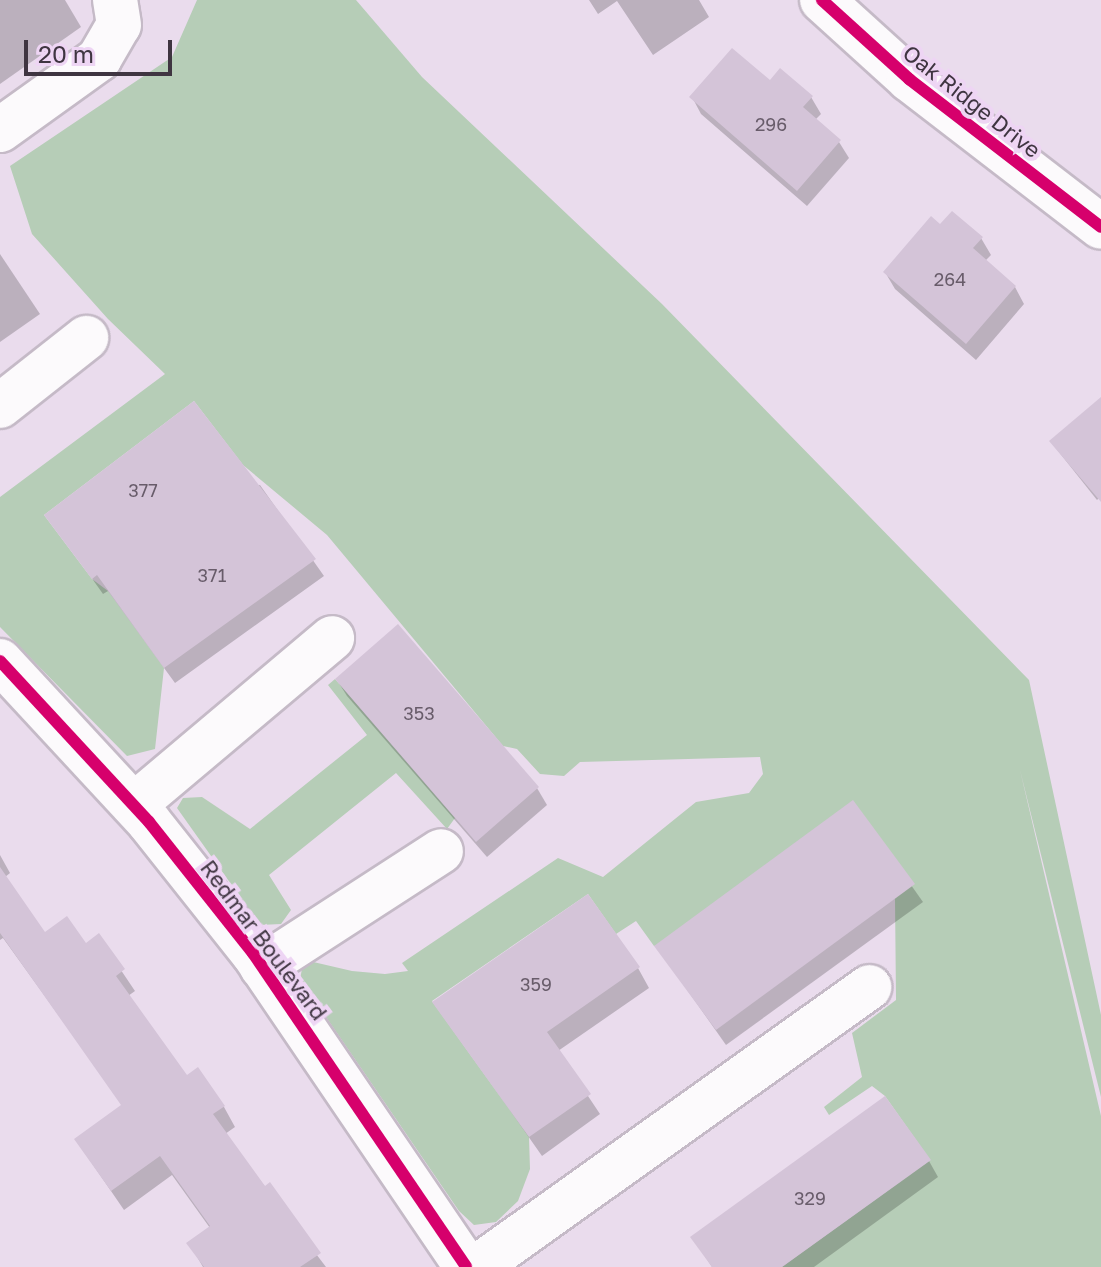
<!DOCTYPE html>
<html>
<head>
<meta charset="utf-8">
<style>
	body { margin:0 }
	#map { position:relative; width:1101px; height:1267px; overflow:hidden; background:#eadced; font-family:"Golos Text",sans-serif }
	div>[style] { position:absolute }
	[style*='--x'] { left:calc(var(--x)*1px); top:calc(var(--y)*1px); width:calc(var(--w)*1px); rotate:calc(var(--a)*1deg) }
	.green>* { inset:0; background:#b6cdb7 }
	.shadow>* { inset:0; background:#0003 }
	.building>* { inset:0; background:#d4c4d8 }
	.roads { filter:drop-shadow(2px 0 #c5bac7) drop-shadow(-2px 0 #c5bac7) drop-shadow(0 2px #c5bac7) drop-shadow(0 -2px #c5bac7) }
	.minor>* { height:44px; margin:-22px; padding:0 22px; transform-origin:22px; border-radius:22px; background:#fcfafc }
	.cycleway>* { height:12px; margin:-6px; padding:0 6px; transform-origin:6px; border-radius:6px; background:#d6006c }
	span { translate:-50% -50%; white-space:nowrap; text-align:center; line-height:1.15; -webkit-text-stroke:8px #eed5f4; paint-order:stroke }
	.number-label { font-size:18px; color:#685c6a }
	.number-label span { -webkit-text-stroke-width:0 }
	.street-label { font-size:22px; color:#3f3541 }
	.scale { position:absolute; left:24px; top:40px; width:148px; height:36px; box-sizing:border-box; border:4px solid #3f3541; border-top:0; padding-left:10px; font-size:24px; line-height:28px; white-space:nowrap; color:#3f3541; -webkit-text-stroke:6px #eed5f4; paint-order:stroke }
</style>
</head>
<body>
<div id="map">
	<div class="green">
		<div style="clip-path:polygon(197px 0,356px 0,422px 77px,662px 304px,1029px 680px,1101px 1015px,1101px 1097px,1020px 770px,1101px 1116px,1101px 1267px,782px 1267px,930px 1160px,885px 1096px,872px 1086px,829px 1115px,824px 1107px,862px 1077px,852px 1033px,896px 1000px,895px 899px,654px 946px,636px 921px,616px 934px,588px 894px,432px 1001px,529px 1137px,530px 1169px,518px 1201px,496px 1222px,474px 1225px,459px 1211px,300px 979px,302px 969px,309px 961px,352px 971px,385px 974px,408px 971px,402px 963px,558px 858px,603px 877px,696px 802px,749px 793px,763px 774px,760px 757px,580px 762px,564px 776px,540px 774px,517px 749px,503px 746px,327px 535px,243px 465px,194px 401px,44px 515px,92px 579px,108px 591px,164px 668px,155px 749px,127px 756px,0 627px,0 497px,165px 374px,108px 319px,32px 234px,10px 166px,172px 57px)"></div>
		<div style="clip-path:polygon(335px 679px,455px 818px,447px 829px,396px 773px,269px 875px,291px 910px,281px 924px,260px 925px,177px 808px,183px 798px,202px 797px,250px 829px,367px 735px,328px 685px)"></div>
	</div>
	<div class="shadow">
		<div style="clip-path:polygon(0 0,65px 0,81px 27px,0 84px)"></div>
		<div style="clip-path:polygon(589px 0,699px 0,709px 17px,653px 55px,617px 1px,598px 14px)"></div>
		<div style="clip-path:polygon(692px 97px,811px 97px,821px 114px,815px 120px,839px 142px,849px 158px,807px 206px,701px 114px)"></div>
		<div style="clip-path:polygon(981px 238px,991px 255px,985px 261px,1015px 287px,1024px 304px,976px 360px,895px 289px,885px 272px)"></div>
		<div style="clip-path:polygon(0 254px,40px 314px,0 342px)"></div>
		<div style="clip-path:polygon(1101px 399px,1101px 496px,1097px 500px,1051px 442px)"></div>
		<div style="clip-path:polygon(260px 485px,324px 576px,175px 683px,108px 591px,103px 594px,47px 515px)"></div>
		<div style="clip-path:polygon(337px 680px,537px 788px,547px 805px,487px 857px,347px 696px)"></div>
		<div style="clip-path:polygon(853px 803px,923px 902px,726px 1045px,657px 947px)"></div>
		<div style="clip-path:polygon(0 855px,10px 873px,5px 877px,45px 935px,85px 946px,98px 936px,135px 991px,128px 996px,187px 1078px,224px 1107px,235px 1127px,225px 1134px,326px 1267px,203px 1267px,189px 1243px,210px 1228px,172px 1175px,124px 1210px,76px 1140px,124px 1106px,3px 938px,0 940px)"></div>
		<div style="clip-path:polygon(638px 968px,649px 988px,558px 1051px,600px 1114px,542px 1156px,434px 1002px)"></div>
		<div style="clip-path:polygon(929px 1161px,938px 1177px,814px 1267px,712px 1267px,693px 1238px)"></div>
	</div>
	<div class="building">
		<div style="clip-path:polygon(732px 48px,770px 80px,780px 68px,813px 96px,803px 107px,841px 140px,797px 191px,689px 97px)"></div>
		<div style="clip-path:polygon(952px 211px,983px 237px,973px 248px,1016px 286px,966px 344px,883px 272px,931px 216px,940px 224px)"></div>
		<div style="clip-path:polygon(1101px 397px,1101px 502px,1049px 441px)"></div>
		<div style="clip-path:polygon(194px 401px,316px 559px,164px 668px,97px 575px,92px 579px,44px 515px)"></div>
		<div style="clip-path:polygon(398px 624px,539px 787px,476px 842px,335px 679px)"></div>
		<div style="clip-path:polygon(853px 800px,915px 884px,716px 1030px,654px 946px)"></div>
		<div style="clip-path:polygon(0 867px,45px 932px,67px 916px,86px 943px,99px 933px,125px 969px,116px 976px,187px 1075px,198px 1067px,225px 1106px,213px 1114px,265px 1186px,270px 1182px,321px 1253px,300px 1267px,204px 1267px,186px 1243px,210px 1226px,160px 1156px,111px 1191px,74px 1139px,121px 1105px,0 933px)"></div>
		<div style="clip-path:polygon(588px 894px,640px 967px,547px 1032px,591px 1094px,529px 1137px,432px 1002px)"></div>
		<div style="clip-path:polygon(885px 1096px,931px 1160px,782px 1267px,712px 1267px,690px 1237px)"></div>
	</div>
	<div class="roads">
		<div class="minor">
			<div style="--x:822;--y:0;--w:118;--a:42.2"></div>
			<div style="--x:909;--y:79;--w:242;--a:37.6"></div>
			<div style="--x:0;--y:130;--w:122;--a:-35.6"></div>
			<div style="--x:99;--y:59;--w:39;--a:-60"></div>
			<div style="--x:119;--y:25;--w:25;--a:-99"></div>
			<div style="--x:0;--y:406;--w:110;--a:-38.3"></div>
			<div style="--x:0;--y:661;--w:219;--a:47.2"></div>
			<div style="--x:149;--y:822;--w:167;--a:51.6"></div>
			<div style="--x:253;--y:953;--w:379;--a:55.8"></div>
			<div style="--x:134;--y:805;--w:259;--a:-40.1"></div>
			<div style="--x:262;--y:967;--w:213;--a:-32.9"></div>
			<div style="--x:477;--y:1267;--w:482;--a:-35.5"></div>
		</div>
	</div>
	<div class="cycleway">
		<div style="--x:822;--y:0;--w:118;--a:42.2"></div>
		<div style="--x:909;--y:79;--w:242;--a:37.6"></div>
		<div style="--x:0;--y:661;--w:219;--a:47.2"></div>
		<div style="--x:149;--y:822;--w:167;--a:51.6"></div>
		<div style="--x:253;--y:953;--w:379;--a:55.8"></div>
	</div>
	<div class="number-label">
		<span style="left:771px;top:124px">296</span>
		<span style="left:950px;top:279px">264</span>
		<span style="left:143px;top:490px">377</span>
		<span style="left:212px;top:575px">371</span>
		<span style="left:419px;top:713px">353</span>
		<span style="left:536px;top:984px">359</span>
		<span style="left:810px;top:1198px">329</span>
	</div>
	<div class="street-label">
		<span style="left:972px;top:101px;rotate:38deg">Oak Ridge Drive</span>
		<span style="left:264px;top:940px;rotate:53deg">Redmar Boulevard</span>
	</div>
	<div class="scale">20 m</div>
</div>
</body>
</html>
